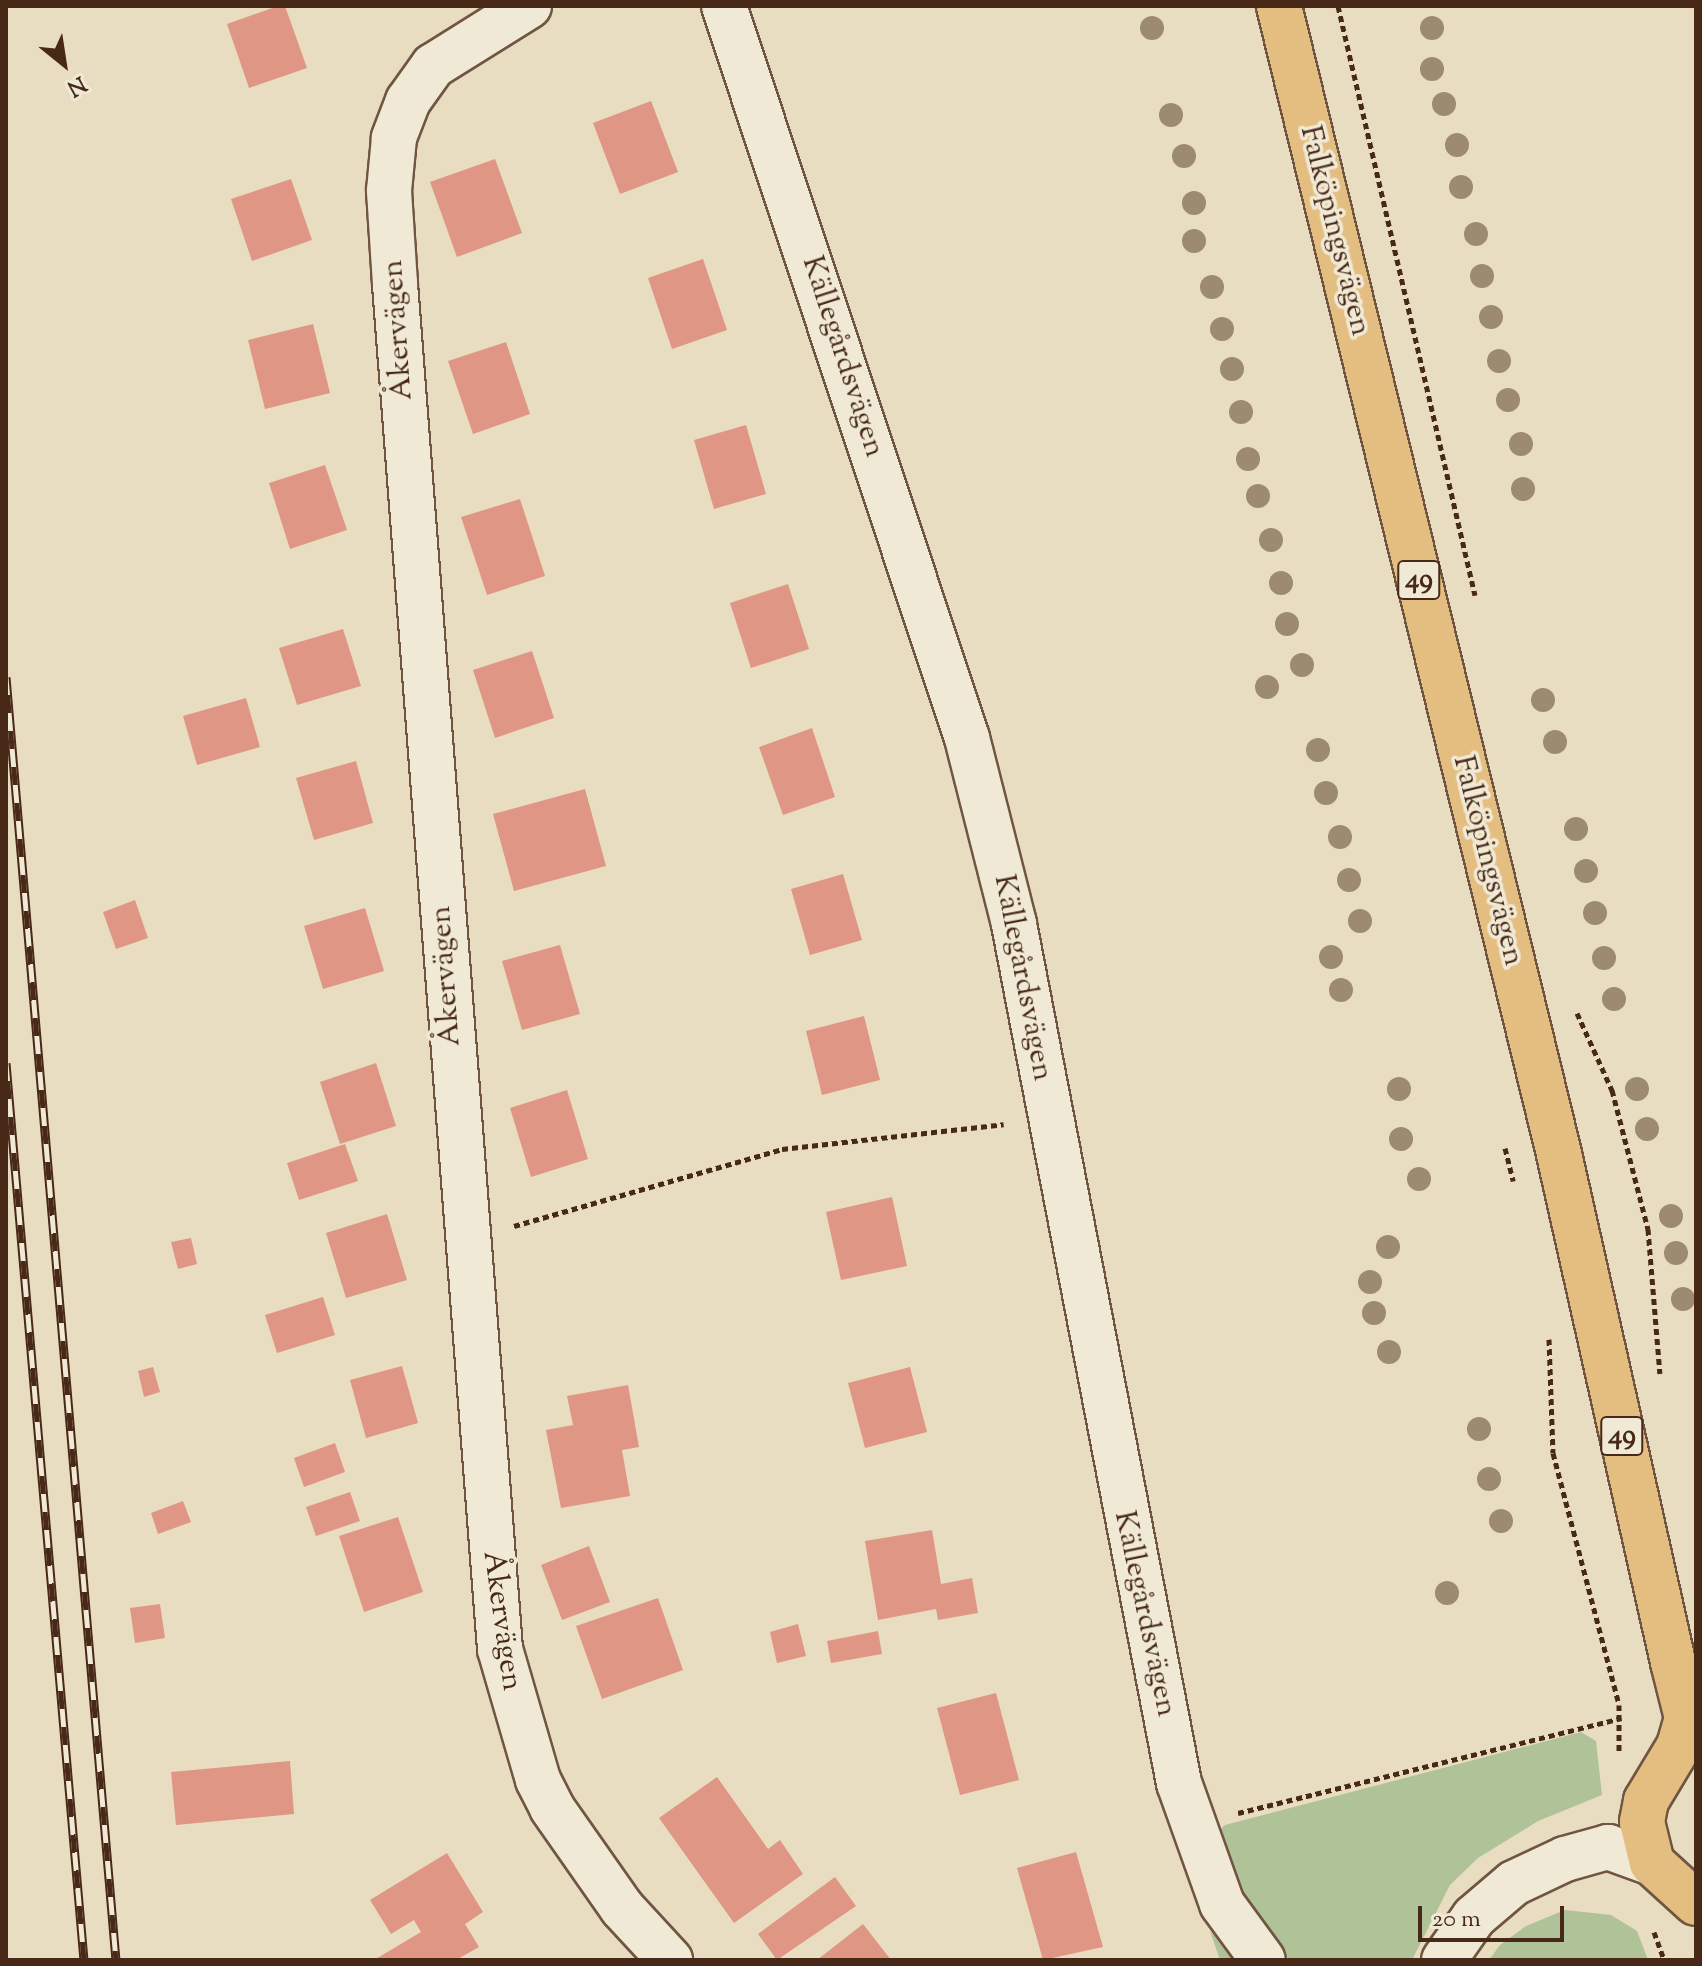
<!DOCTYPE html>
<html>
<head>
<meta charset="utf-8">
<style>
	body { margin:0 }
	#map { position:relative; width:1702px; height:1966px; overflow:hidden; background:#e8ddc0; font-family:"Sorts Mill Goudy",serif }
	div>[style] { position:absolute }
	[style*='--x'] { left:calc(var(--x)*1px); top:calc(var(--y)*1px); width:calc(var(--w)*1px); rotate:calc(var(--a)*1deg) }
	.green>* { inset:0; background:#b0c297 }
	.building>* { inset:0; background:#e09684 }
	.path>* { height:5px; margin-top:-2.5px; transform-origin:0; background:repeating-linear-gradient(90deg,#482918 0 6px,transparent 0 10px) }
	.roads { filter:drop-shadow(2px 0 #705642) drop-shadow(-2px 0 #705642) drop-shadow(0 2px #705642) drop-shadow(0 -2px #705642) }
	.minor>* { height:44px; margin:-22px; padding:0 22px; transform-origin:22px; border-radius:22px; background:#f0e9d6 }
	.tertiary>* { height:44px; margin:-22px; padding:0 22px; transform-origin:22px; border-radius:22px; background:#f0e9d6 }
	.primary>* { height:44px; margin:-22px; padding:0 22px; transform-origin:22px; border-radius:22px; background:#e4be80 }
	.rail>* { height:9px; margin-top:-4.5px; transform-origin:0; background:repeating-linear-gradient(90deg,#f0e9d6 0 18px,#482918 0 36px); box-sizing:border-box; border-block:2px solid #482918 }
	.trees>* { width:24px; height:24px; margin:-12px; border-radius:50%; background:#9c8b71 }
	span { translate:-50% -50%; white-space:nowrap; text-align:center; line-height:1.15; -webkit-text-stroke:7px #f0e9d6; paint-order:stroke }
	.shield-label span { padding:2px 6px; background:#f0e9d6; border:2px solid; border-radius:6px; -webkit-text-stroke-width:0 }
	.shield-label { font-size:28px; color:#482918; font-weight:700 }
	.street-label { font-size:30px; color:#482918 }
	.frame { position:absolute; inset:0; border:8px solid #482918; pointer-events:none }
	.north { position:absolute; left:24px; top:24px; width:80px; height:80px; -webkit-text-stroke:6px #f0e9d6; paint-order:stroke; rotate:150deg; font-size:22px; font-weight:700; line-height:32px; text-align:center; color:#482918 }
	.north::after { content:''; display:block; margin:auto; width:28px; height:36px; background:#482918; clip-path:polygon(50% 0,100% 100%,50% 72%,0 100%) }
	.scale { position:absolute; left:1418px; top:1906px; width:146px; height:36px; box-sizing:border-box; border:4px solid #482918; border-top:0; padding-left:10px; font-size:24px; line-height:28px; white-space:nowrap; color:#482918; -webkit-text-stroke:6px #f0e9d6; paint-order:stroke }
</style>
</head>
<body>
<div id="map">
	<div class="green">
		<div style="clip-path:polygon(1581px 1732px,1596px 1741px,1602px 1795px,1538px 1821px,1478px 1858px,1450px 1885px,1412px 1960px,1290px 1960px,1257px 1925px,1213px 1836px,1225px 1825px)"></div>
		<div style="clip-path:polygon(1565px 1910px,1611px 1915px,1637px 1931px,1648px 1960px,1489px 1960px,1500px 1945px,1526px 1926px)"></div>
		<div style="clip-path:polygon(1210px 1931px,1234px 1956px,1238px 1960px,1220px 1960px)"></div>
	</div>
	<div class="building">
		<div style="clip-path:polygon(278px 6px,285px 6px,307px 68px,249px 88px,227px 24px)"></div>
		<div style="clip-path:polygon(651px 101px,678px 172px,620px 194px,593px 123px)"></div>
		<div style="clip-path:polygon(495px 159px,522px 233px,457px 257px,430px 182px)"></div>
		<div style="clip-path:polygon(291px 179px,312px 240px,252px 261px,231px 199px)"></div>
		<div style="clip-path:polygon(703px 259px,727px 330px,672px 349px,648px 278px)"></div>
		<div style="clip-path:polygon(313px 324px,330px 393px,265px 409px,248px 340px)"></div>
		<div style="clip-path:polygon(506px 342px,530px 414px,473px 434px,448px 361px)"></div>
		<div style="clip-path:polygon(746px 425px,766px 494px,714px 509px,694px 440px)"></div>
		<div style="clip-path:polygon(325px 465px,347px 530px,290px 549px,269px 483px)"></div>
		<div style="clip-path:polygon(520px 499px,545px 576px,487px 595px,461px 517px)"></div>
		<div style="clip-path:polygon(788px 584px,809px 649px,751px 668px,730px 603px)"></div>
		<div style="clip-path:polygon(343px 629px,361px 686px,297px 705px,279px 648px)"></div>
		<div style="clip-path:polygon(532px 651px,554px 718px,495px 738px,473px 670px)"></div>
		<div style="clip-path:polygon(246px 698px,260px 747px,197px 765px,183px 716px)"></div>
		<div style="clip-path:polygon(812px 728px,835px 797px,783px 815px,759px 747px)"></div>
		<div style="clip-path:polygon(356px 761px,373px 823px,314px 840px,296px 778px)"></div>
		<div style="clip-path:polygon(585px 789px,606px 866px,514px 891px,493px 814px)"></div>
		<div style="clip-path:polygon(843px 874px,862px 940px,810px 955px,791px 889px)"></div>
		<div style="clip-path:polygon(135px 900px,148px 938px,116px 949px,103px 912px)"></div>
		<div style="clip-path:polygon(365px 908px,384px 971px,323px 989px,304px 926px)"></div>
		<div style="clip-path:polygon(560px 945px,580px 1014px,522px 1030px,502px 961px)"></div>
		<div style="clip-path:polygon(864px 1016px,880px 1080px,822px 1095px,806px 1031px)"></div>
		<div style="clip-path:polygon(376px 1063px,396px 1126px,340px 1144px,320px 1082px)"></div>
		<div style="clip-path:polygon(567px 1090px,588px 1159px,531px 1177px,510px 1108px)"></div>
		<div style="clip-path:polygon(345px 1144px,358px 1181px,299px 1200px,287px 1163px)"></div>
		<div style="clip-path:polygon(892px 1197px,907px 1266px,841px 1280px,826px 1212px)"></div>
		<div style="clip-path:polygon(387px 1214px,407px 1280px,346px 1298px,326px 1233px)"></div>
		<div style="clip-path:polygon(191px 1238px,197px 1264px,178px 1269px,171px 1242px)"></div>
		<div style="clip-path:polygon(323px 1297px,335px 1335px,277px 1353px,265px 1315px)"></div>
		<div style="clip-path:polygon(402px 1366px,418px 1423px,366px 1438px,350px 1380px)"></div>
		<div style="clip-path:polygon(153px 1367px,160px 1392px,144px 1397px,138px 1371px)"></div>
		<div style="clip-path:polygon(910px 1367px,927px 1432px,865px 1448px,848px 1383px)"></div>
		<div style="clip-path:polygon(628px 1385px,639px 1447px,622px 1450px,630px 1496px,561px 1508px,546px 1430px,573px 1425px,567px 1396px)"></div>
		<div style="clip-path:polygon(335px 1443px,345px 1472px,304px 1487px,294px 1458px)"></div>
		<div style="clip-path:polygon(350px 1492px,360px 1521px,316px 1536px,306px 1507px)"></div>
		<div style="clip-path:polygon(183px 1501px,191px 1522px,158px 1534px,151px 1513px)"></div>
		<div style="clip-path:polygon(398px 1517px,423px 1592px,364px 1612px,339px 1536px)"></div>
		<div style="clip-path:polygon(932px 1530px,941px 1584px,972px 1578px,978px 1613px,938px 1620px,936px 1609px,878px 1620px,865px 1541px)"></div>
		<div style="clip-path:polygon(589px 1546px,610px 1602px,562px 1620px,541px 1565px)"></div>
		<div style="clip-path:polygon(658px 1598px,683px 1670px,602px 1699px,576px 1626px)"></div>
		<div style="clip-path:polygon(160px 1604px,165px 1638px,135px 1643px,130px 1608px)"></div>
		<div style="clip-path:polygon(798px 1624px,806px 1656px,777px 1663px,770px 1632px)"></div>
		<div style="clip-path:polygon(878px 1631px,882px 1654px,831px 1663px,827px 1641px)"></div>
		<div style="clip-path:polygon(996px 1693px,1019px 1780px,960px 1795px,937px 1708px)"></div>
		<div style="clip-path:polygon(290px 1761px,294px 1814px,176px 1825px,171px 1772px)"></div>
		<div style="clip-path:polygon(717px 1777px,768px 1849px,780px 1840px,803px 1874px,734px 1923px,659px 1818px)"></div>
		<div style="clip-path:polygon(1076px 1852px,1103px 1947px,1043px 1960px,1017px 1868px)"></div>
		<div style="clip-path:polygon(447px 1853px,483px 1912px,465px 1924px,479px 1947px,456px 1960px,374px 1960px,421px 1932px,414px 1920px,391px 1934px,370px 1900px)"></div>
		<div style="clip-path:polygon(835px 1877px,856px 1906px,777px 1960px,758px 1934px)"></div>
		<div style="clip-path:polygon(863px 1924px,891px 1960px,817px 1960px)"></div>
	</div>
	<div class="path">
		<div style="--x:1338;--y:6;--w:605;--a:76.91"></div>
		<div style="--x:1577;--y:1013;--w:85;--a:65.6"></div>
		<div style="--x:1612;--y:1090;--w:144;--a:75.5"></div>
		<div style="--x:1648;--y:1229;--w:145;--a:85.3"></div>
		<div style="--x:1505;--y:1148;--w:34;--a:76"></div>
		<div style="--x:514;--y:1226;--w:279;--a:-16"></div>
		<div style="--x:782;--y:1149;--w:223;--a:-6.4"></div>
		<div style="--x:1549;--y:1339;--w:114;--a:88"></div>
		<div style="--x:1553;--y:1453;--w:260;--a:75.3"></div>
		<div style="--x:1619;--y:1705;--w:47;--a:90"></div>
		<div style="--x:1238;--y:1813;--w:395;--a:-13.9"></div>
		<div style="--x:1654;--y:1932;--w:30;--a:70"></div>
	</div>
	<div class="roads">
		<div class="minor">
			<div style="--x:529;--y:6;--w:113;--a:148"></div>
			<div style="--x:433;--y:66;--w:43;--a:125.5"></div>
			<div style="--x:408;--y:101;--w:40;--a:111"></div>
			<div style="--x:394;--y:138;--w:53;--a:95.4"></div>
			<div style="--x:389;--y:191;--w:93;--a:86.3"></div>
			<div style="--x:395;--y:284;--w:1369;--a:85.6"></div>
			<div style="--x:500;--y:1649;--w:136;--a:73.8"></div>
			<div style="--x:538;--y:1780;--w:31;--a:63"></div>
			<div style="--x:552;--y:1808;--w:122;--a:55"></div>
			<div style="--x:622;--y:1908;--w:71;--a:47.3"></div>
			<div style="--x:724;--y:6;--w:771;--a:71.64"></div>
			<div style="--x:967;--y:738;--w:192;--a:75.8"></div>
			<div style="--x:1014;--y:924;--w:875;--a:79.13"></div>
			<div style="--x:1179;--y:1783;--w:128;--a:70.4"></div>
			<div style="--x:1222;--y:1904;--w:69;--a:53.8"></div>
		</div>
		<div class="tertiary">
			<div style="--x:1444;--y:1960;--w:52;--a:-55.1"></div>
			<div style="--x:1474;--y:1917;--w:52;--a:-40.4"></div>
			<div style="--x:1514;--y:1883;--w:56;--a:-25.2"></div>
			<div style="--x:1565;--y:1859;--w:45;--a:-15.6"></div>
			<div style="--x:1608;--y:1847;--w:47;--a:20"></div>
		</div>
		<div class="primary">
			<div style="--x:1279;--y:6;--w:1182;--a:76.29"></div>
			<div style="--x:1559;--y:1154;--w:521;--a:77.35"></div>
			<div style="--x:1673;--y:1662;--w:58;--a:76"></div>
			<div style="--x:1687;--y:1718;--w:13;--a:45"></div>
			<div style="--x:1687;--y:1718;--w:29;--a:106"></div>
			<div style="--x:1679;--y:1746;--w:64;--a:121"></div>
			<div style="--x:1646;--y:1801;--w:21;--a:101"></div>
			<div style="--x:1642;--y:1822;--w:42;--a:76.3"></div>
			<div style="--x:1652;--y:1863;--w:59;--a:42.3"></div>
		</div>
	</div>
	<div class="rail">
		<div style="--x:6;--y:677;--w:1288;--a:85.1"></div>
		<div style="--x:6;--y:1063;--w:900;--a:85.03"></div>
	</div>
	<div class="trees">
		<div style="left:1152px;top:28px"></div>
		<div style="left:1432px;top:28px"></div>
		<div style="left:1432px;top:69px"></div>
		<div style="left:1444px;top:104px"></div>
		<div style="left:1171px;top:115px"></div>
		<div style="left:1457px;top:145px"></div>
		<div style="left:1184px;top:156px"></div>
		<div style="left:1461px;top:187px"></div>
		<div style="left:1194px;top:203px"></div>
		<div style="left:1476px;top:234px"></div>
		<div style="left:1194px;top:241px"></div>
		<div style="left:1482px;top:276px"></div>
		<div style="left:1212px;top:287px"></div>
		<div style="left:1491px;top:317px"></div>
		<div style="left:1222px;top:329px"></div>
		<div style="left:1499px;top:361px"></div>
		<div style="left:1232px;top:369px"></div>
		<div style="left:1508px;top:400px"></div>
		<div style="left:1241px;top:412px"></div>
		<div style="left:1521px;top:444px"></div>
		<div style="left:1248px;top:459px"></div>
		<div style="left:1523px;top:489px"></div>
		<div style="left:1258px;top:496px"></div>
		<div style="left:1271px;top:540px"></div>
		<div style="left:1281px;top:583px"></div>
		<div style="left:1287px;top:624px"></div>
		<div style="left:1302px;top:665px"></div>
		<div style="left:1267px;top:687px"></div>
		<div style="left:1543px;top:700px"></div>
		<div style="left:1555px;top:742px"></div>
		<div style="left:1318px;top:750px"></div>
		<div style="left:1326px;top:793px"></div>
		<div style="left:1576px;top:829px"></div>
		<div style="left:1340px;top:837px"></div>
		<div style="left:1586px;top:871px"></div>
		<div style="left:1349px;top:880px"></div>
		<div style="left:1595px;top:913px"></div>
		<div style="left:1360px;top:921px"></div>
		<div style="left:1331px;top:957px"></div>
		<div style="left:1604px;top:958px"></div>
		<div style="left:1341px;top:990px"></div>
		<div style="left:1614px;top:999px"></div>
		<div style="left:1399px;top:1089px"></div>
		<div style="left:1637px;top:1089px"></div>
		<div style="left:1647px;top:1129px"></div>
		<div style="left:1401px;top:1139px"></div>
		<div style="left:1419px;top:1179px"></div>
		<div style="left:1671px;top:1216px"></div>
		<div style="left:1388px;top:1247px"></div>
		<div style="left:1676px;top:1253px"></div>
		<div style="left:1370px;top:1282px"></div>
		<div style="left:1683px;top:1299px"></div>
		<div style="left:1374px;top:1313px"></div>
		<div style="left:1389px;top:1352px"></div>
		<div style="left:1479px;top:1429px"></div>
		<div style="left:1489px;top:1479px"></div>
		<div style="left:1501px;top:1521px"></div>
		<div style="left:1447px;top:1593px"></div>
	</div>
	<div class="shield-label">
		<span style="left:1419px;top:580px">49</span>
		<span style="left:1622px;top:1436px">49</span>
	</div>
	<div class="street-label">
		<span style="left:1334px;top:231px;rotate:76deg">Falköpingsvägen</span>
		<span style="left:399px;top:330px;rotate:-94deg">Åkervägen</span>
		<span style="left:842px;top:357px;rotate:72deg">Källegårdsvägen</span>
		<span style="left:1487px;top:861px;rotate:76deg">Falköpingsvägen</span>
		<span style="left:447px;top:976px;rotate:-94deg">Åkervägen</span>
		<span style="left:1022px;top:978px;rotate:79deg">Källegårdsvägen</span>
		<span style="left:1144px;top:1614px;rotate:78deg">Källegårdsvägen</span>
		<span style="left:501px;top:1621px;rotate:82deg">Åkervägen</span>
	</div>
	<div class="frame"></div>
	<div class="north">N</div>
	<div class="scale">20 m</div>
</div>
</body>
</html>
